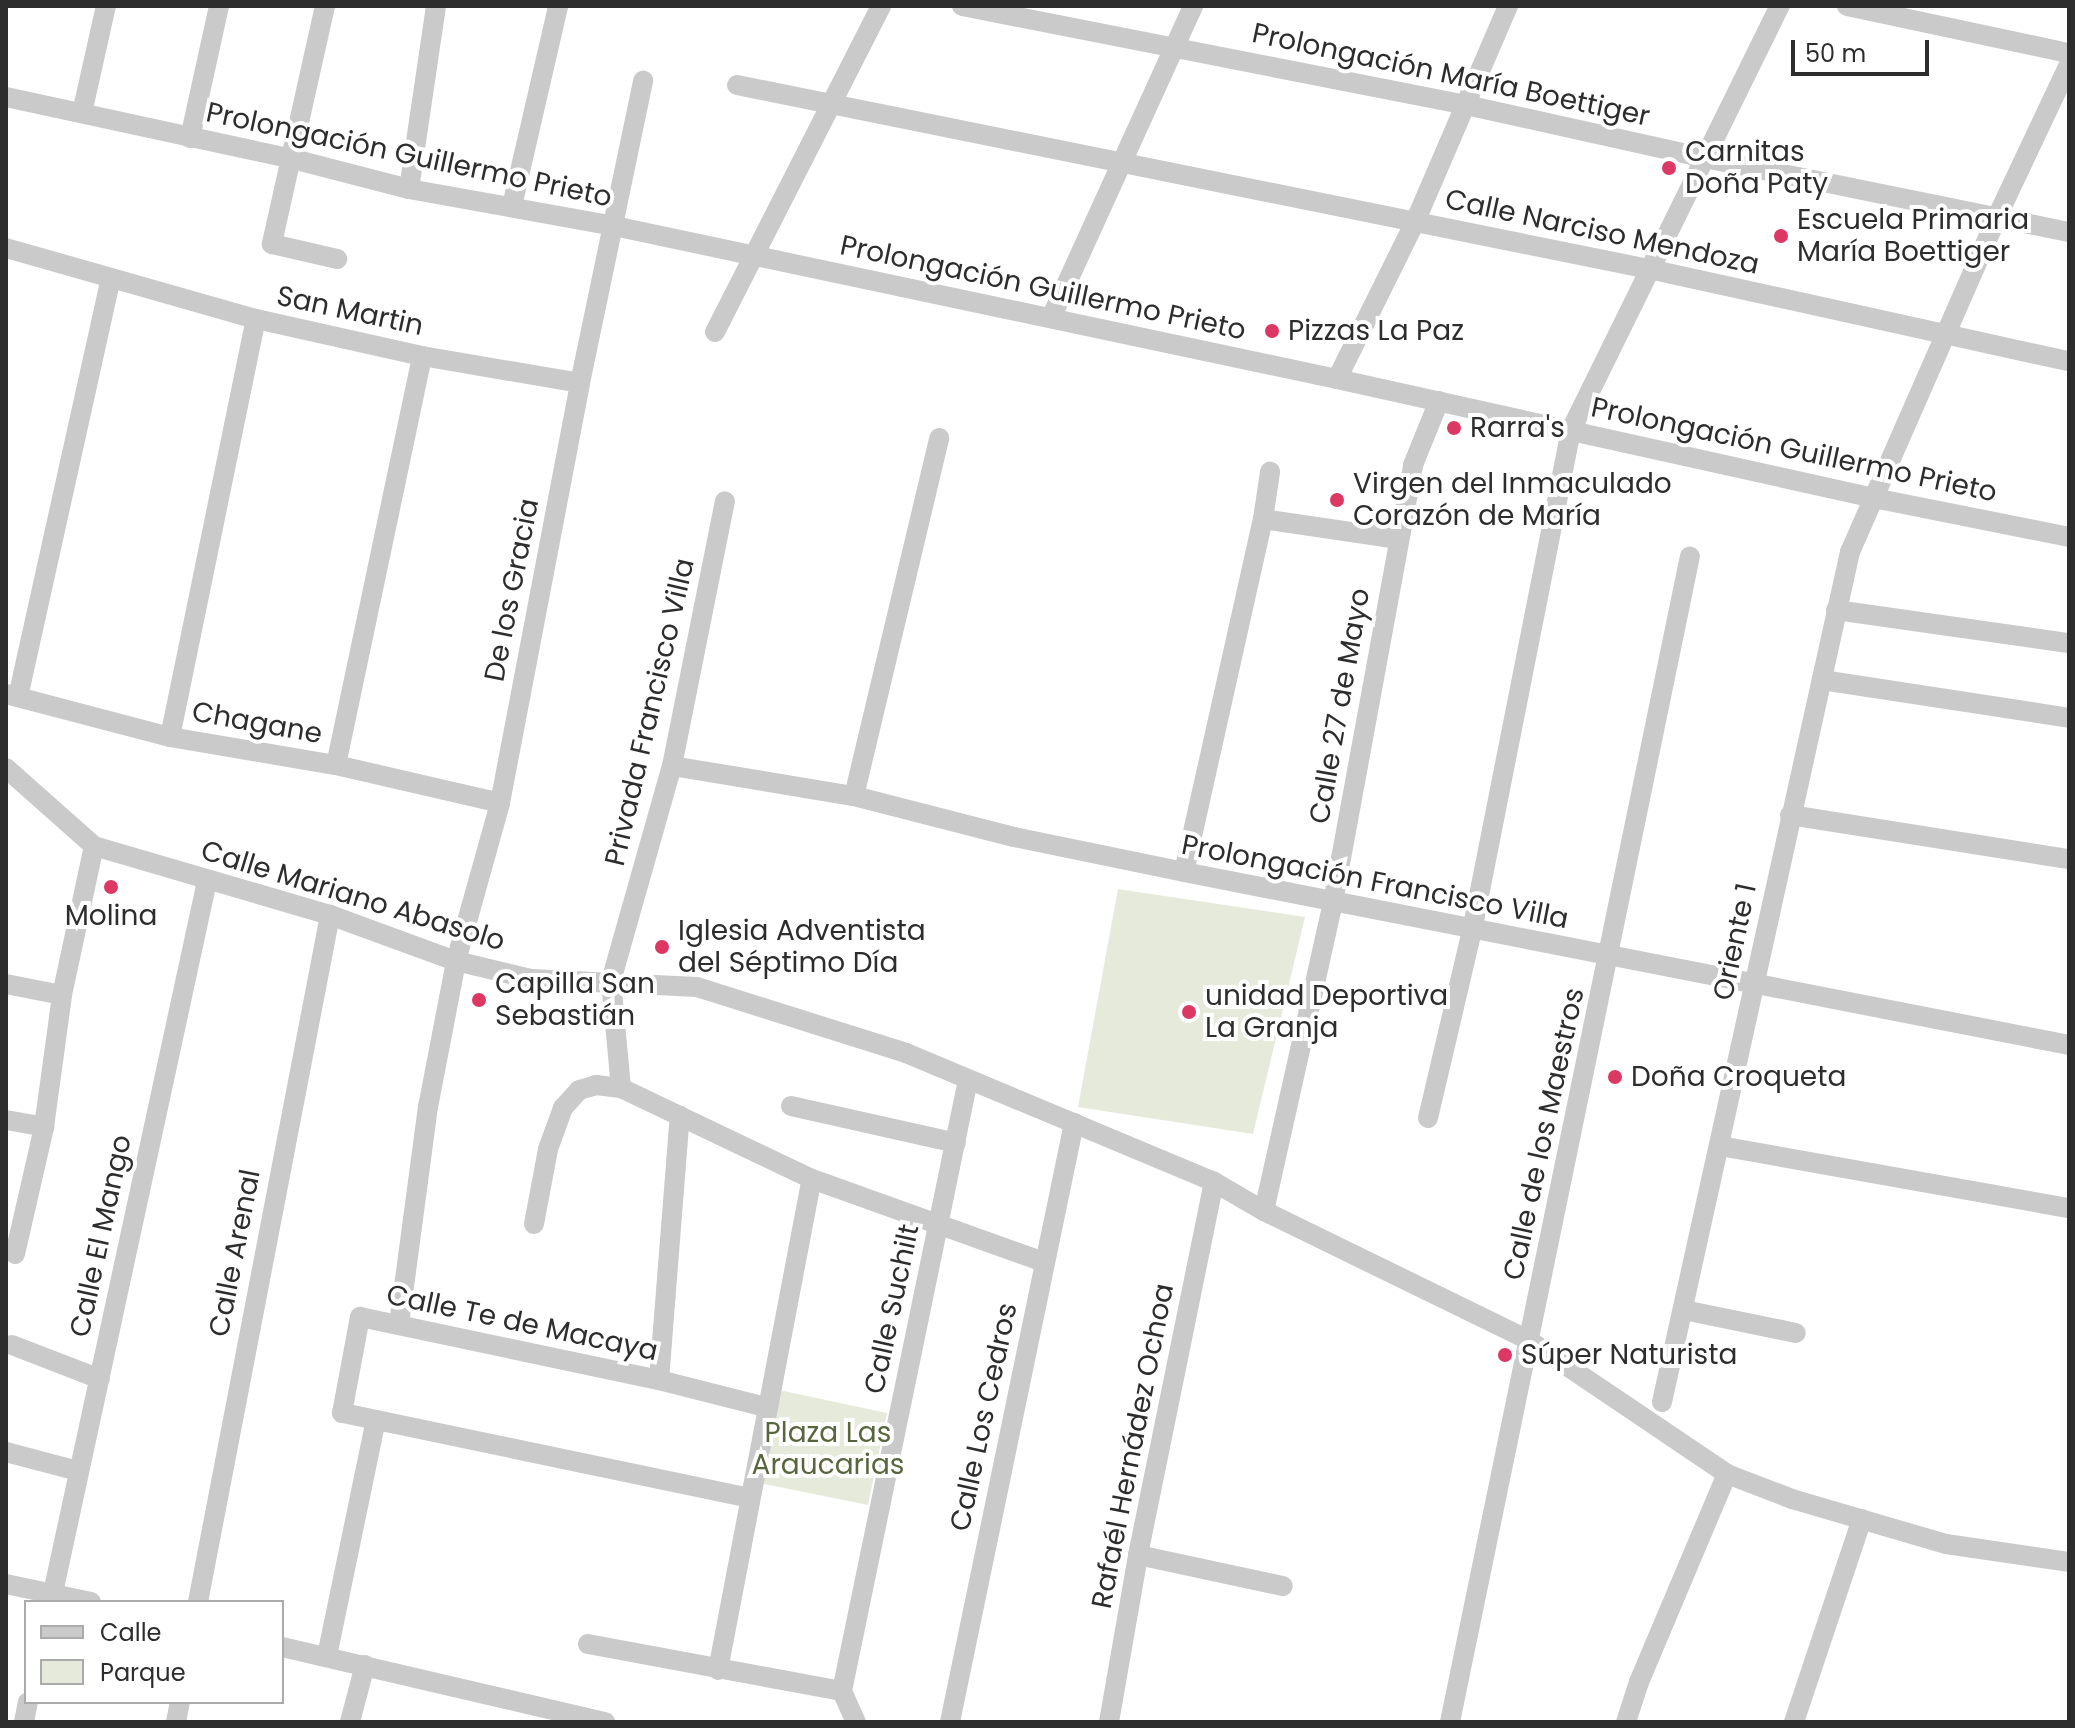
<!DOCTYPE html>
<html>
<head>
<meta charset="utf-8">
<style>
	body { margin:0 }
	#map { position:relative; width:2075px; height:1728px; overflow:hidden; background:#fff; font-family:Poppins,sans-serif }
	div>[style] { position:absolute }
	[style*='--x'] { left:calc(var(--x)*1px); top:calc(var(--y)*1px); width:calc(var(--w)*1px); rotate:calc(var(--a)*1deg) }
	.green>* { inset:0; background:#e6eadb }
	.minor>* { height:20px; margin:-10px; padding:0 10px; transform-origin:10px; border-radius:10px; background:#cacaca }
	.dots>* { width:22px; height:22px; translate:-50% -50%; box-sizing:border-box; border:4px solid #fff; border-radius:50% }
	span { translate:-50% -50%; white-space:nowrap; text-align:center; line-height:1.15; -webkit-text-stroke:8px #fff; paint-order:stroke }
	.street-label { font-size:28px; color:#2d2d2d }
	.poi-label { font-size:28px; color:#2d2d2d }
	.left { translate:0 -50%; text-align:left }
	.park-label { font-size:28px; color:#58663d }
	.frame { position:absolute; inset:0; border:8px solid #2d2d2d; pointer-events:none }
	.legend { position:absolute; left:24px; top:1600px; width:260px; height:104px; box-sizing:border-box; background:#fff; border:2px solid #ababab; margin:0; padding:10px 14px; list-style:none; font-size:24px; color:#2d2d2d }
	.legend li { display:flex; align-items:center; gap:16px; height:40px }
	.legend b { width:40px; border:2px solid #ababab }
	.scale { position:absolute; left:1791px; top:40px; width:138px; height:36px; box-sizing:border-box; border:4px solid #2d2d2d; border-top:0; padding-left:10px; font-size:24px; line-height:28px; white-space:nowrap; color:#2d2d2d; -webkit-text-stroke:6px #fff; paint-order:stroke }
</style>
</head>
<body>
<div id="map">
	<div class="green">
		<div style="clip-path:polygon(1118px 889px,1305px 917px,1253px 1134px,1078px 1107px)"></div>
		<div style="clip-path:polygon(779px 1390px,887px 1413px,868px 1505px,760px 1483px)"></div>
	</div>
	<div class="minor">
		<div style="--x:325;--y:6;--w:244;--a:102.6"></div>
		<div style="--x:272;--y:244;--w:67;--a:13"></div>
		<div style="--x:962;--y:6;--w:514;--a:11.11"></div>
		<div style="--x:1466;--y:105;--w:245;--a:12.5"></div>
		<div style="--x:1705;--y:158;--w:371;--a:11.5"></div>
		<div style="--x:1847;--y:6;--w:227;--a:12"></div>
		<div style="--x:737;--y:85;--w:930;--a:11.41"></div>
		<div style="--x:1649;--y:269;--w:430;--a:12.4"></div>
		<div style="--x:6;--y:97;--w:289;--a:12.2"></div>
		<div style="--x:289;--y:158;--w:124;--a:14.5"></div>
		<div style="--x:409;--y:189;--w:208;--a:10.2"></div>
		<div style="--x:614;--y:226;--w:739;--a:11.95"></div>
		<div style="--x:1337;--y:379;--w:550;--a:12.49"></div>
		<div style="--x:1874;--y:498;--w:199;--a:11.3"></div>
		<div style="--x:82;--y:113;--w:110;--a:-77.4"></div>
		<div style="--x:190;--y:138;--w:135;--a:-77.6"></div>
		<div style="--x:409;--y:189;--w:185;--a:-81.6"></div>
		<div style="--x:512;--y:206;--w:205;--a:-77"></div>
		<div style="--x:6;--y:248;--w:260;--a:15.9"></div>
		<div style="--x:256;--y:319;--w:170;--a:12.6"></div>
		<div style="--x:422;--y:356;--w:160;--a:9.7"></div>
		<div style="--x:1051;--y:318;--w:343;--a:-65.5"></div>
		<div style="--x:715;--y:332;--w:366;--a:-63"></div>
		<div style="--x:1337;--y:379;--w:175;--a:-63.6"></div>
		<div style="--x:1415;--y:222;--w:235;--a:-66.7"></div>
		<div style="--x:1263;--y:519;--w:137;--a:8.4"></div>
		<div style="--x:1836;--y:610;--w:235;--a:8.1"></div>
		<div style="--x:1822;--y:680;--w:250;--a:8.7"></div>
		<div style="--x:6;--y:694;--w:170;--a:14.7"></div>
		<div style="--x:170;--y:737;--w:168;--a:9.6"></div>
		<div style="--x:336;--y:765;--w:168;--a:13"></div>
		<div style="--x:18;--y:697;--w:428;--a:-77.5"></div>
		<div style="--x:170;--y:737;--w:427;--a:-78.4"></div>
		<div style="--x:336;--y:765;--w:418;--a:-78.1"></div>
		<div style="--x:672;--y:766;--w:184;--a:9.4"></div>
		<div style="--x:854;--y:796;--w:165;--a:14.4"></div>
		<div style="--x:1014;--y:837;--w:174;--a:11.6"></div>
		<div style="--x:1184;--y:872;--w:902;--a:11.06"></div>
		<div style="--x:6;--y:768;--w:118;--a:41.6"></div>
		<div style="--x:94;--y:846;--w:246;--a:16.3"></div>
		<div style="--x:330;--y:915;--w:134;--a:20.1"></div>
		<div style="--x:456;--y:961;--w:77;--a:13.5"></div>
		<div style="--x:531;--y:979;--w:166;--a:2.8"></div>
		<div style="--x:697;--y:987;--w:219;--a:17.5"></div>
		<div style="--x:906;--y:1053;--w:334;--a:22.7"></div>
		<div style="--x:1214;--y:1182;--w:58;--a:30.1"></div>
		<div style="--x:1264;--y:1211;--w:296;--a:26"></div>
		<div style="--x:1530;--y:1341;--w:238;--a:34"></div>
		<div style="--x:1727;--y:1474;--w:70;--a:21"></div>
		<div style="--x:1792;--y:1499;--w:160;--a:16.3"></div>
		<div style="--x:1946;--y:1544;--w:124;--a:8.3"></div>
		<div style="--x:854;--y:796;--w:368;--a:-76.6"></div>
		<div style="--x:1790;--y:815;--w:282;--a:9"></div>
		<div style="--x:1184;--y:872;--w:362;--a:-77.4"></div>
		<div style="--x:1263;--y:519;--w:48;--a:-81.5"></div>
		<div style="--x:6;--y:984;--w:57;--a:11.1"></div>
		<div style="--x:621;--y:1088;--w:107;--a:-95.3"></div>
		<div style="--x:611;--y:981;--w:223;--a:-74.2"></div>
		<div style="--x:672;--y:766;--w:270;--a:-78.7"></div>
		<div style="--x:791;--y:1106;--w:169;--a:12.6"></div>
		<div style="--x:1428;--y:1118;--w:192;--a:-76.8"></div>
		<div style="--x:1472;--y:931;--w:511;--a:-78.82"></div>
		<div style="--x:1571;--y:430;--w:473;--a:-63.8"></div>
		<div style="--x:6;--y:1120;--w:39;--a:10"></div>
		<div style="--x:1720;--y:1146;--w:354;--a:10.1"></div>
		<div style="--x:1264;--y:1211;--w:317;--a:-77.4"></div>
		<div style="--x:1333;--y:902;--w:444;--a:-79.6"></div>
		<div style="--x:1413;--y:465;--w:69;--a:-67.9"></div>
		<div style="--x:534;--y:1224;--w:76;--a:-79.4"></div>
		<div style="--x:548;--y:1149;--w:44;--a:-69.9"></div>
		<div style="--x:563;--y:1108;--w:24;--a:-48"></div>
		<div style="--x:579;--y:1090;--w:18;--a:-16"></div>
		<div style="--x:596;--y:1085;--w:25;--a:7"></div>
		<div style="--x:621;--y:1088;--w:212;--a:25.5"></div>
		<div style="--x:812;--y:1179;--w:246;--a:19.7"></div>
		<div style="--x:15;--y:1254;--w:130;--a:-77.1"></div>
		<div style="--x:44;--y:1127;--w:133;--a:-82.2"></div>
		<div style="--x:62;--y:995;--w:152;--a:-77.9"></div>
		<div style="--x:1684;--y:1310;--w:114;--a:11.6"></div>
		<div style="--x:399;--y:1324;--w:219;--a:-82.4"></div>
		<div style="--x:428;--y:1107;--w:149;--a:-79.1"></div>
		<div style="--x:456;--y:961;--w:164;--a:-74.4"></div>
		<div style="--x:500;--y:803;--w:428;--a:-79.2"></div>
		<div style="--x:580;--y:383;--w:309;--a:-78.2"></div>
		<div style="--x:12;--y:1345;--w:94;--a:21.1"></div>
		<div style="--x:659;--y:1380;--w:265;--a:-85.5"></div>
		<div style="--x:1662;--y:1402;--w:871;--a:-77.53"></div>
		<div style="--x:1850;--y:552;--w:366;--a:-66.3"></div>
		<div style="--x:1997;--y:217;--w:168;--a:-64.7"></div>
		<div style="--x:6;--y:1452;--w:74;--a:14.8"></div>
		<div style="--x:750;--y:1498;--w:417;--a:-168.2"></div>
		<div style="--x:342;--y:1413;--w:98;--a:-79.4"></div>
		<div style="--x:360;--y:1317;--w:306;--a:11.9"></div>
		<div style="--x:659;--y:1380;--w:110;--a:14.2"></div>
		<div style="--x:1138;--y:1555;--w:148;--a:12.1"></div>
		<div style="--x:6;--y:1584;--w:87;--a:12"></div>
		<div style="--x:51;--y:1602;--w:738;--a:-77.79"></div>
		<div style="--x:198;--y:1602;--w:700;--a:-79.12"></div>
		<div style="--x:588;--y:1644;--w:258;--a:10.5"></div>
		<div style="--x:282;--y:1647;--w:332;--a:13.1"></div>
		<div style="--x:327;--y:1656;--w:241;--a:-78.3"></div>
		<div style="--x:718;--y:1670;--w:500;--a:-79.2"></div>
		<div style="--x:842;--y:1691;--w:624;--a:-78.35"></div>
		<div style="--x:842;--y:1691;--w:34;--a:66"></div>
		<div style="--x:24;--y:1722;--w:20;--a:-79"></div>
		<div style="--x:176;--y:1722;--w:20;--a:-79"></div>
		<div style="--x:350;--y:1722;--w:59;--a:-75.3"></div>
		<div style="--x:950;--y:1722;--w:612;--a:-78.3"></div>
		<div style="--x:1109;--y:1722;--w:169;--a:-80.1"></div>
		<div style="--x:1138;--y:1555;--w:381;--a:-78.5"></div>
		<div style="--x:1450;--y:1722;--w:1190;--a:-78.37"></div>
		<div style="--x:1626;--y:1722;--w:42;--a:-72"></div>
		<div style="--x:1639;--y:1682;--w:226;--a:-67.1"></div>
		<div style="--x:1794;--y:1722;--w:214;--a:-71.5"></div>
	</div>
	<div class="dots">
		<div style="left:1669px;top:168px;background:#dc3863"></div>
		<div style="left:1781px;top:236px;background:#dc3863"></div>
		<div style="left:1272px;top:331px;background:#dc3863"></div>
		<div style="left:1454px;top:428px;background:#dc3863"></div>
		<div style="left:1337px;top:500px;background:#dc3863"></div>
		<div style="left:111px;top:887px;background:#dc3863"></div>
		<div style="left:662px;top:947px;background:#dc3863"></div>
		<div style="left:479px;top:1000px;background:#dc3863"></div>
		<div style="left:1189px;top:1012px;background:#dc3863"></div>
		<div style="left:1615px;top:1077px;background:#dc3863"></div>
		<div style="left:1505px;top:1355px;background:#dc3863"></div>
	</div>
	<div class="street-label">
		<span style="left:1451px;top:75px;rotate:12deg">Prolongación María Boettiger</span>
		<span style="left:409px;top:155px;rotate:12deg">Prolongación Guillermo Prieto</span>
		<span style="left:1602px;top:232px;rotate:12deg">Calle Narciso Mendoza</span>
		<span style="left:1043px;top:288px;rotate:12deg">Prolongación Guillermo Prieto</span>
		<span style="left:350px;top:311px;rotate:12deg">San Martin</span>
		<span style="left:1794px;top:450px;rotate:12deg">Prolongación Guillermo Prieto</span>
		<span style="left:512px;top:590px;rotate:-79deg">De los Gracia</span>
		<span style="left:1340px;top:706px;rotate:-80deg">Calle 27 de Mayo</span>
		<span style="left:650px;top:712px;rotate:-77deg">Privada Francisco Villa</span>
		<span style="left:257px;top:723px;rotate:10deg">Chagane</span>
		<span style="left:1375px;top:882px;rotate:11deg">Prolongación Francisco Villa</span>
		<span style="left:353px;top:896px;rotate:17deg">Calle Mariano Abasolo</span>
		<span style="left:1735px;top:942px;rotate:-78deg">Oriente 1</span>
		<span style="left:1544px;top:1134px;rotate:-78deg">Calle de los Maestros</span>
		<span style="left:101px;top:1236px;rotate:-78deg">Calle El Mango</span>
		<span style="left:235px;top:1253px;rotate:-79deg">Calle Arenal</span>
		<span style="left:892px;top:1309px;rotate:-78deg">Calle Suchilt</span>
		<span style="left:522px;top:1323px;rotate:12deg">Calle Te de Macaya</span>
		<span style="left:984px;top:1417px;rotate:-78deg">Calle Los Cedros</span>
		<span style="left:1133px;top:1446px;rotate:-79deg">Rafaél Hernádez Ochoa</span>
	</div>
	<div class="poi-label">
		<span class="left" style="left:1685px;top:168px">Carnitas<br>Doña Paty</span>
		<span class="left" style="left:1797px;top:236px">Escuela Primaria<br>María Boettiger</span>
		<span class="left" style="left:1288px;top:331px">Pizzas La Paz</span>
		<span class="left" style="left:1470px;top:428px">Rarra's</span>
		<span class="left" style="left:1353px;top:500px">Virgen del Inmaculado<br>Corazón de María</span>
		<span style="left:111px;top:916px">Molina</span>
		<span class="left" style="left:678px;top:947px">Iglesia Adventista<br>del Séptimo Día</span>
		<span class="left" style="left:495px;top:1000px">Capilla San<br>Sebastián</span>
		<span class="left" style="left:1205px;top:1012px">unidad Deportiva<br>La Granja</span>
		<span class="left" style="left:1631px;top:1077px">Doña Croqueta</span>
		<span class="left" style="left:1521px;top:1355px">Súper Naturista</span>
	</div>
	<div class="park-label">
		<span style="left:828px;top:1449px">Plaza Las<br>Araucarias</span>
	</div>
	<div class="frame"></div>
	<ul class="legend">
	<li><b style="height:10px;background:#cacaca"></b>Calle</li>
	<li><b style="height:22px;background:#e6eadb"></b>Parque</li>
	</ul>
	<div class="scale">50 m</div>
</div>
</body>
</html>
